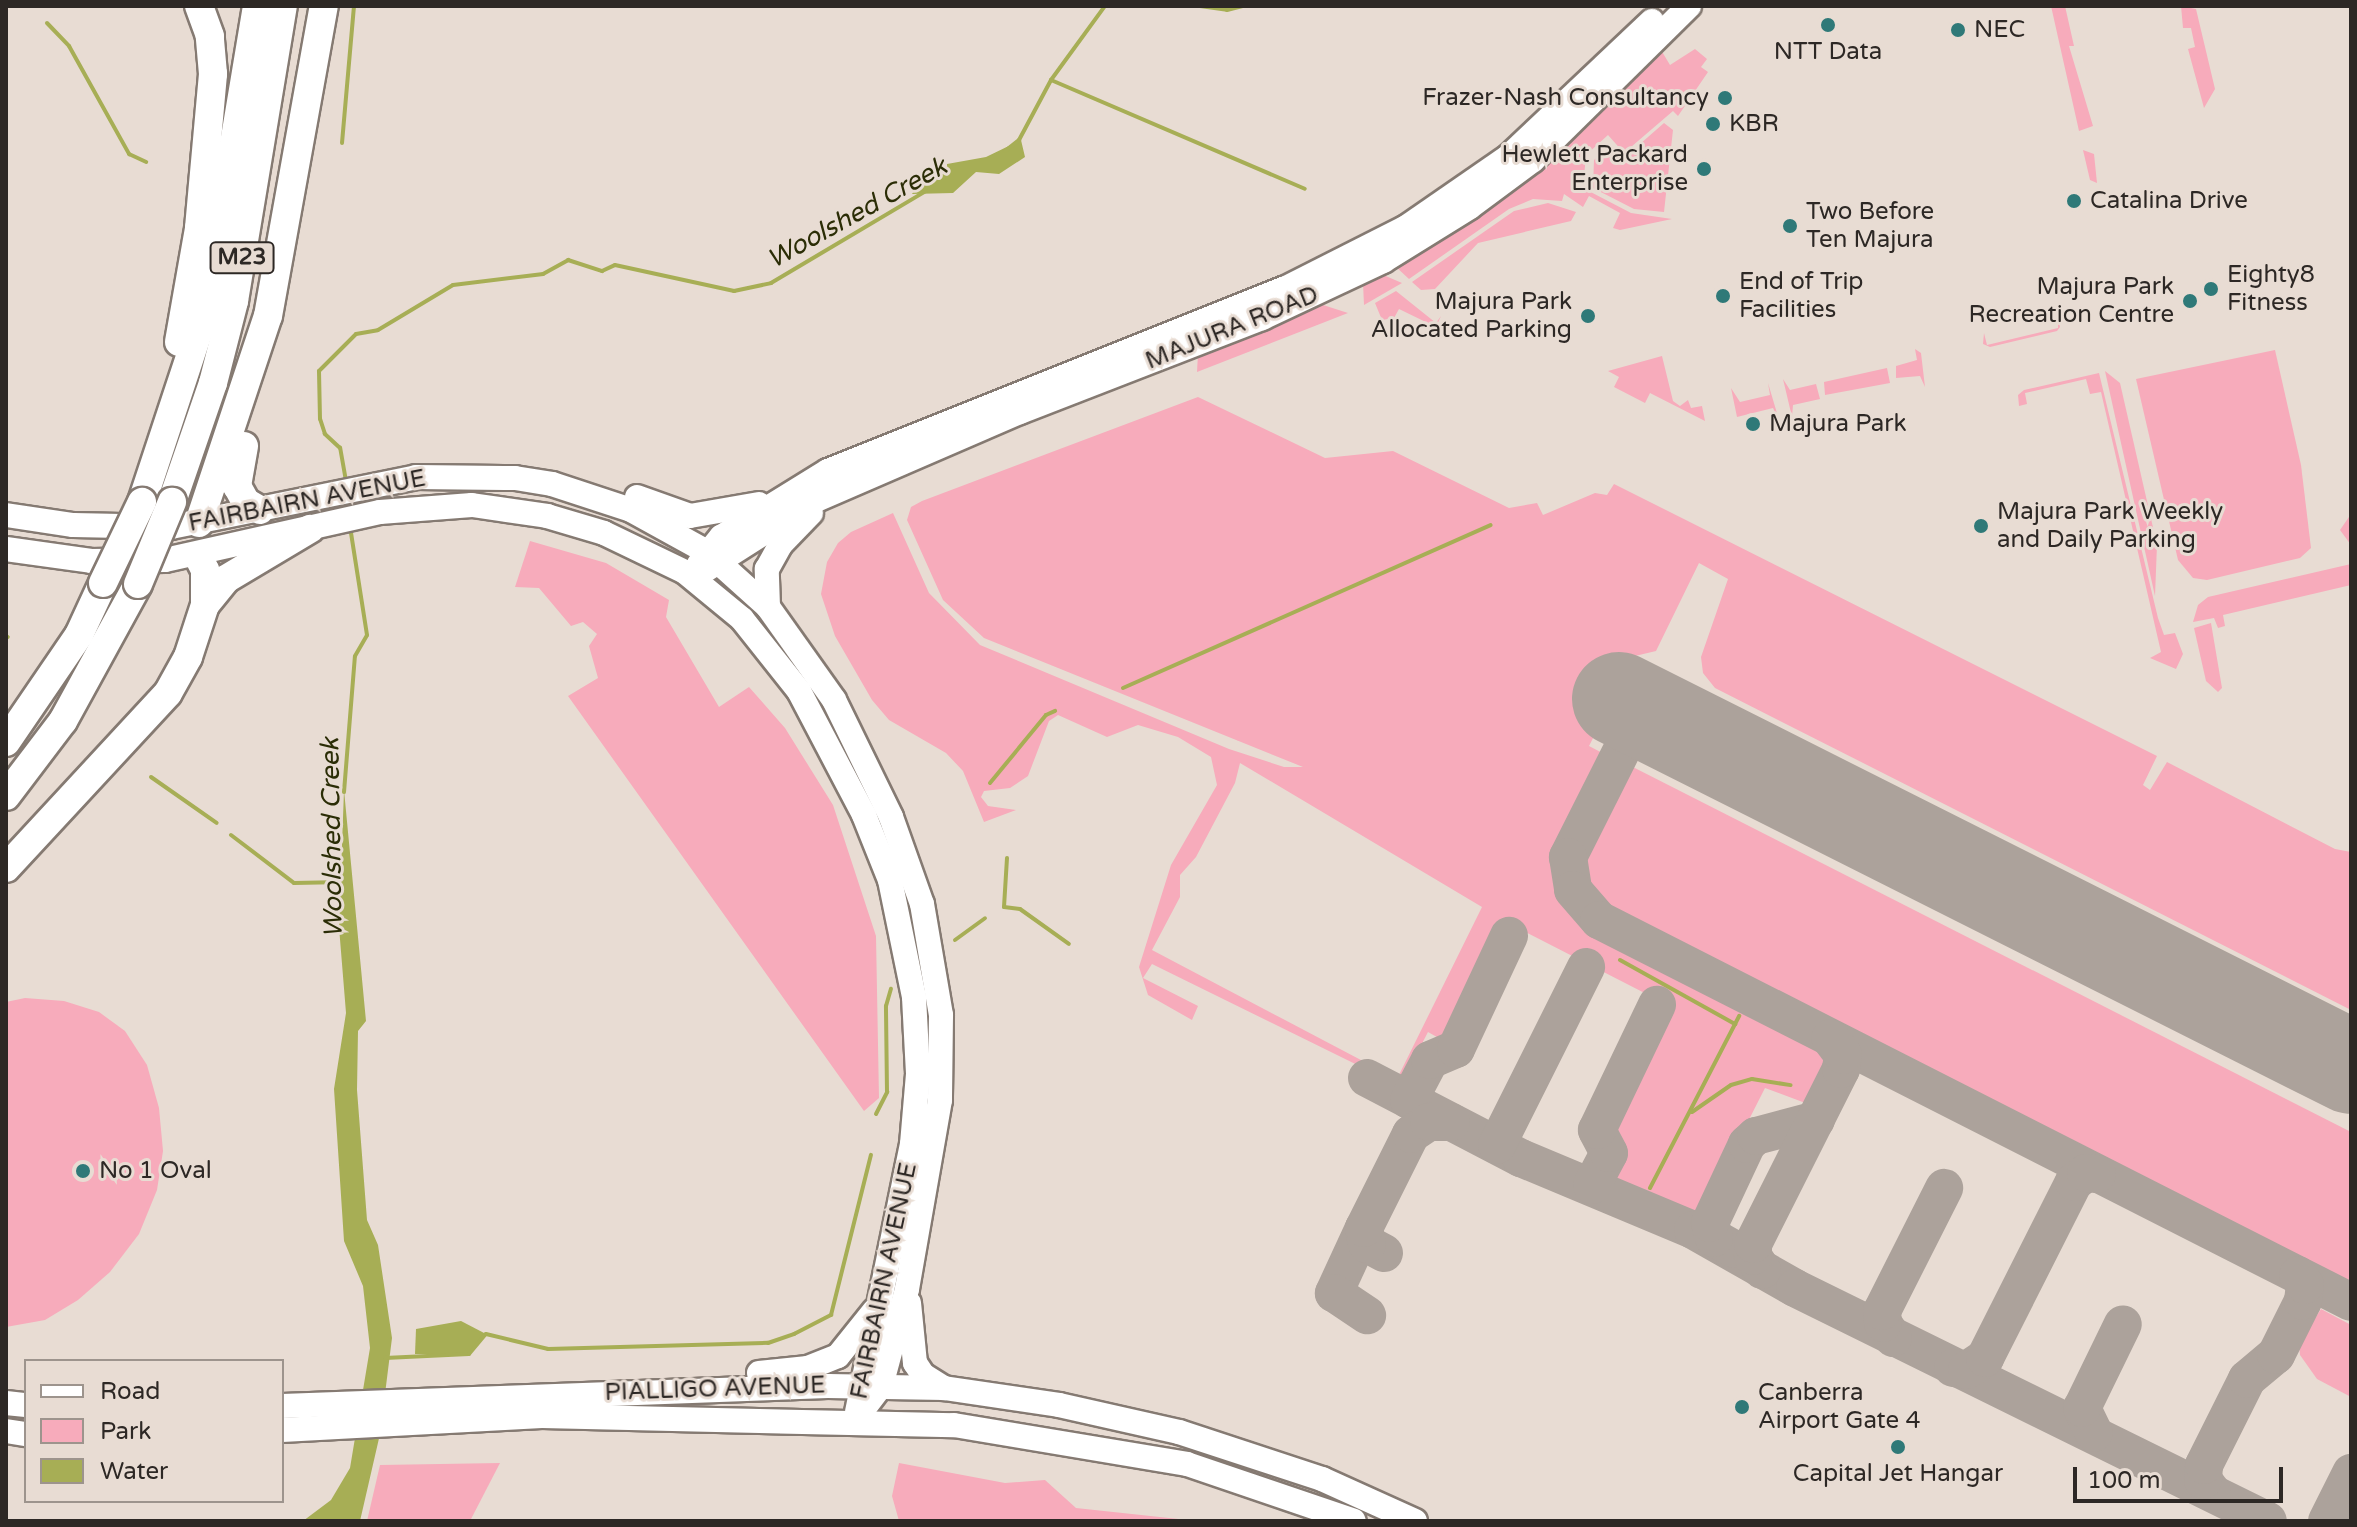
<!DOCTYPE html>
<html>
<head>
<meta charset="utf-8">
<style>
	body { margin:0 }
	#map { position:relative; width:2357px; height:1527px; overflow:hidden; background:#e8dcd3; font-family:"Varela Round",sans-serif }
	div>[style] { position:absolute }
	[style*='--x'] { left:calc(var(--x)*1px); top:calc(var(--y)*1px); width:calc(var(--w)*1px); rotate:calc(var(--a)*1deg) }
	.green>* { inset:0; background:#f7abbb }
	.water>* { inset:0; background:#a7ae55 }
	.stream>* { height:4px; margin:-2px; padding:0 2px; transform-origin:2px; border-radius:2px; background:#a7ae55 }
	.taxiway>* { height:38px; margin:-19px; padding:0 19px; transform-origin:19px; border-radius:19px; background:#aca29b }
	.runway>* { height:94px; margin:-47px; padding:0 47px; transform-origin:47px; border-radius:47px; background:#aca29b }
	.roads { filter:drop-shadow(2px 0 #857a72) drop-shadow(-2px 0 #857a72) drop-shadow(0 2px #857a72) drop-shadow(0 -2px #857a72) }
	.major>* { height:24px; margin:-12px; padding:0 12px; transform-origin:12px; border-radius:12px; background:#fff }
	.highway>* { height:28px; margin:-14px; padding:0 14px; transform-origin:14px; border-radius:14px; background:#fff }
	.bridges { filter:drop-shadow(2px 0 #857a72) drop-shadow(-2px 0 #857a72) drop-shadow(0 2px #857a72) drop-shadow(0 -2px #857a72) }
	.highway-bridge>* { height:28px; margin:-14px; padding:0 14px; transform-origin:14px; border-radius:14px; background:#fff }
	.dots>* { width:22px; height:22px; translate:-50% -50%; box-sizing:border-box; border:4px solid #e8dcd3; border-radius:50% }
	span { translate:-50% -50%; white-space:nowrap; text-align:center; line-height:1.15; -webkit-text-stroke:6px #e8dcd3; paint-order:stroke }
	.shield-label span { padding:2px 6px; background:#e8dcd3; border:2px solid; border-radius:6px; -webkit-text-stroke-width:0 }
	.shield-label { font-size:22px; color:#2d2825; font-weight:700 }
	.poi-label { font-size:24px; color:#2d2825 }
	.left { translate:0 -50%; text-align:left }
	.right { translate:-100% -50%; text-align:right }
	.street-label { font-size:24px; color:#2d2825 }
	.water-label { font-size:26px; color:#2b2d06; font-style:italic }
	.frame { position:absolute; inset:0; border:8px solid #2d2825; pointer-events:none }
	.legend { position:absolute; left:24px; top:1359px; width:260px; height:144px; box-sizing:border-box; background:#e8dcd3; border:2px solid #9d948d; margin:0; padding:10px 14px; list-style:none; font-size:24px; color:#2d2825 }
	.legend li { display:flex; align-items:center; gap:16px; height:40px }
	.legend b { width:40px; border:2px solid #9d948d }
	.scale { position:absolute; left:2073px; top:1467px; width:210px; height:36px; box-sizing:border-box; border:4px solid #2d2825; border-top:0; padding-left:10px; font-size:24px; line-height:28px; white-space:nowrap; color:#2d2825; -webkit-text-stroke:6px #e8dcd3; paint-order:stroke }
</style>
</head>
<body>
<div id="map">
	<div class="green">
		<div style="clip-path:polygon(2051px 6px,2065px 6px,2074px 46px,2069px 46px,2093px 126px,2079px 131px)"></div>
		<div style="clip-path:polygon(2181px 6px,2196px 9px,2215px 89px,2204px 108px,2188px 49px,2195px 47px,2191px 28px,2183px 28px)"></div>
		<div style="clip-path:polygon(1695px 49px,1707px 59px,1701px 67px,1708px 72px,1678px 116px,1673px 111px,1624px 153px,1608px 135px,1586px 155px,1583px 188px,1631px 213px,1672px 219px,1620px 230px,1613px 228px,1620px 213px,1589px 196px,1583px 207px,1564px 194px,1562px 201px,1533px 199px,1509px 209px,1409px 279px,1395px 266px,1553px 154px,1661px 50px,1670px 65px)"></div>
		<div style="clip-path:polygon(1664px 123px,1673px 130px,1664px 212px,1634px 209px,1593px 188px,1594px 160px,1611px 145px,1624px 158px)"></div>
		<div style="clip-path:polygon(2083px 150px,2094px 154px,2097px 183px,2090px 180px)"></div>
		<div style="clip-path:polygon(1548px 203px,1576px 212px,1571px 221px,1478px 243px,1435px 289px,1421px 290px,1412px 282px,1514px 211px)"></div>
		<div style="clip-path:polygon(1381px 274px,1402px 283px,1364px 305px,1363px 283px)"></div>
		<div style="clip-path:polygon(1396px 291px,1436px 323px,1441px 316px,1436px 327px,1399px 309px,1394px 318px,1382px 320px,1375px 303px)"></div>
		<div style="clip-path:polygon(1320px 304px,1348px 313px,1197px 372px,1198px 354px)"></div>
		<div style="clip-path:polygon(2058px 316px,2060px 327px,2057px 331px,1990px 347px,1983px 344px,1984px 333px,1987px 345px,2058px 328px)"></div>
		<div style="clip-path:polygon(1915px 349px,1921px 353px,1925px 387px,1920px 376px,1896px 378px,1896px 366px,1917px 360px)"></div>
		<div style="clip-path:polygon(2275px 350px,2301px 465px,2311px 548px,2300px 558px,2207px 580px,2193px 578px,2178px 560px,2136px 379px)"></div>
		<div style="clip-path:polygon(1662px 356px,1673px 401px,1680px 406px,1688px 400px,1691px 408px,1702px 406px,1705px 421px,1650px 393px,1645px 403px,1614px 387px,1619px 377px,1608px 371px)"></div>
		<div style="clip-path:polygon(1887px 368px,1890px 383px,1825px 395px,1824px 382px)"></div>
		<div style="clip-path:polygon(2105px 371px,2120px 383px,2157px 545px,2155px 596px)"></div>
		<div style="clip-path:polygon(2099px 373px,2158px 618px,2164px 635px,2175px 633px,2183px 654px,2176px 669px,2150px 658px,2161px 652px,2101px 392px,2090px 394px,2086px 379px,2025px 393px,2027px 404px,2019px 406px,2018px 395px,2024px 390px)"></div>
		<div style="clip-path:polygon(1783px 379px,1790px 390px,1816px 384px,1820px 399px,1793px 405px,1792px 417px)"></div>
		<div style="clip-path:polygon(1768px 383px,1779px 420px,1773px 408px,1737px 417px,1731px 388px,1740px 402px,1770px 395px)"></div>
		<div style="clip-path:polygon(evenodd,1198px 397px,1325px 458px,1393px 451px,1509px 508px,1537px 503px,1543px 515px,1595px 493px,1607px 495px,1614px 484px,2157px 756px,2143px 785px,2150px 790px,2167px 762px,2335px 849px,2351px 852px,2351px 1010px,1715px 688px,1703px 673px,1701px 657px,1728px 579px,1699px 563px,1656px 651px,1635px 656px,1589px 746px,1610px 757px,1560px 861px,1569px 901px,1584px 920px,1802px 1035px,1829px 1057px,1808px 1104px,1765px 1088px,1696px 1224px,1604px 1181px,1619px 1154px,1617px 1142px,1607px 1132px,1668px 1005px,1506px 922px,1444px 1041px,1428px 1032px,1400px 1086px,1152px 964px,1143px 978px,1198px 1006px,1192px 1020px,1148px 995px,1139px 967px,1171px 865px,1217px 785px,1211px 757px,1178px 737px,1138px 725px,1107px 737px,1058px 715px,1049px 721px,1028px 776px,1010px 788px,984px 791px,981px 797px,988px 806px,1016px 810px,984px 822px,963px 771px,946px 753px,889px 720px,872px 700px,835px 636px,821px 594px,827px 562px,838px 543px,851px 532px,893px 513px,929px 593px,980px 645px,1229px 749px,1284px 767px,1303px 767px,984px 638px,943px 600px,907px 520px,911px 507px,922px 501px,1198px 397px,1240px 763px,1482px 907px,1397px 1079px,1152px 950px,1180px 897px,1180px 875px,1196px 857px,1235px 783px,1240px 763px)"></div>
		<div style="clip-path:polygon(2351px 514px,2351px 545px,2340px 530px)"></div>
		<div style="clip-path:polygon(530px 541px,606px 563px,669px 600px,666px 617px,719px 707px,749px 687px,785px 728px,833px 805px,876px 936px,879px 1098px,864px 1111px,568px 696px,598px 678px,589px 646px,597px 634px,583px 622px,571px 626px,539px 588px,515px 587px)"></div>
		<div style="clip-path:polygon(2351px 564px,2351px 585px,2223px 615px,2225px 626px,2218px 628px,2214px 618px,2193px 622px,2198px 605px,2208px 597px)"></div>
		<div style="clip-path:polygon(2211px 623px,2222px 688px,2218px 692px,2206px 681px,2194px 628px)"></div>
		<div style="clip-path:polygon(1625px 763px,2351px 1132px,2351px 1290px,1594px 909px,1578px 887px,1577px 859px)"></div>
		<div style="clip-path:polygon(25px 998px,64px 1001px,99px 1012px,125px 1031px,147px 1065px,159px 1108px,163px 1151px,157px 1190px,139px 1234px,110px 1272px,78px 1300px,45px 1320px,6px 1327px,6px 1002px)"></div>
		<div style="clip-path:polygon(2321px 1309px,2351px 1325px,2351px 1397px,2317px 1379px,2300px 1355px,2299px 1343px)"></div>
		<div style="clip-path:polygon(500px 1463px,470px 1521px,367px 1521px,380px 1465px)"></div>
		<div style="clip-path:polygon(899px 1463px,1005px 1483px,1045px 1480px,1076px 1508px,1197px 1521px,899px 1521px,892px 1496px)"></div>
	</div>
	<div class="water">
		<div style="clip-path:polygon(1021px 140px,1025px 157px,999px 174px,976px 172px,953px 193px,912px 194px,924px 174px,939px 165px,947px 172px,947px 164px,986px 157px)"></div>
		<div style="clip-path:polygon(344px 790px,366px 1021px,358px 1031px,357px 1090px,367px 1220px,378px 1245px,392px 1338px,380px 1434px,360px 1521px,303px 1521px,331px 1500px,350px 1468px,370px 1348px,363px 1286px,344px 1241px,334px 1089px,346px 1013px,339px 927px)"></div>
		<div style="clip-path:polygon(461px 1321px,486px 1334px,469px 1354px,415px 1354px,416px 1329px)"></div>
	</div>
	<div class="stream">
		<div style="--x:1200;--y:6;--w:27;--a:8"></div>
		<div style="--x:1227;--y:10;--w:16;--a:-14"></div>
		<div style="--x:47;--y:23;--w:32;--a:46"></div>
		<div style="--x:69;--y:46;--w:124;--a:60.9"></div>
		<div style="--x:129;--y:154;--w:19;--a:25"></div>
		<div style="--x:1051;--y:80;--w:276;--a:23.2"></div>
		<div style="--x:342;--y:143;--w:138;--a:-85"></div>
		<div style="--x:1005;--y:151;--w:18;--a:-38"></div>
		<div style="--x:1019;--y:140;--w:68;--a:-61.9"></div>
		<div style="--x:1051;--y:80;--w:92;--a:-53.9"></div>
		<div style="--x:346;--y:481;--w:34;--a:-100"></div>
		<div style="--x:340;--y:448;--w:21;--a:-137"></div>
		<div style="--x:325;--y:434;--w:16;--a:-108"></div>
		<div style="--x:320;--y:419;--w:48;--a:-91.2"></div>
		<div style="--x:319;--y:371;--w:52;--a:-45"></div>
		<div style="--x:356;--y:334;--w:22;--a:-10"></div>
		<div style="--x:378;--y:330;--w:87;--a:-31"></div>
		<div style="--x:453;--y:285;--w:91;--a:-7"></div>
		<div style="--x:543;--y:274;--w:29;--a:-29"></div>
		<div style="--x:568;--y:260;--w:36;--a:18"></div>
		<div style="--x:602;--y:271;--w:14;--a:-25"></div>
		<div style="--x:615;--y:265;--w:122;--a:12.3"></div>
		<div style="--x:734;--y:291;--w:38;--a:-12"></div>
		<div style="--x:771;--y:283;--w:180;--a:-30.7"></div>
		<div style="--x:6;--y:636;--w:2;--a:27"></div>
		<div style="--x:1123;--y:688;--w:402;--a:-23.9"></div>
		<div style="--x:151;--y:777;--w:80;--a:34.9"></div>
		<div style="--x:990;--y:783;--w:88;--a:-50.5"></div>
		<div style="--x:1046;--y:715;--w:10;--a:-24"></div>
		<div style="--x:344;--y:792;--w:136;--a:-85.4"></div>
		<div style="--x:355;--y:656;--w:24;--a:-60"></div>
		<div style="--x:367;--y:635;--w:110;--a:-98.9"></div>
		<div style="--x:231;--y:835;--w:79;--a:37.3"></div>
		<div style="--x:294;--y:883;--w:50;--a:-1.1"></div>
		<div style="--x:1007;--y:858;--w:49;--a:93.5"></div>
		<div style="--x:1004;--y:907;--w:16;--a:7"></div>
		<div style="--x:1020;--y:909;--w:60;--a:35.5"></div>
		<div style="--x:955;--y:940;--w:37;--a:-36"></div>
		<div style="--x:1620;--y:960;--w:132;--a:29.1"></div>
		<div style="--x:1692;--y:1112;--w:47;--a:-34.7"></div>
		<div style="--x:1731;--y:1085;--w:22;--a:-16"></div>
		<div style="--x:1752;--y:1079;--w:39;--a:9"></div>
		<div style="--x:876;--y:1114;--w:25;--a:-63"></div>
		<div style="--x:887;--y:1092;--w:86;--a:-90.7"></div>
		<div style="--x:886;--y:1006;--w:18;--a:-74"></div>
		<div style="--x:1650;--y:1188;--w:194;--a:-62.6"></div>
		<div style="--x:385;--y:1358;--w:84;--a:-2.7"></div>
		<div style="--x:469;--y:1354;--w:26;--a:-50"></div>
		<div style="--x:486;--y:1334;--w:64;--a:13.6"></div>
		<div style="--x:548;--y:1349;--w:220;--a:-1.6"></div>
		<div style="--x:768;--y:1343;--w:28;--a:-19"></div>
		<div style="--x:794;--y:1334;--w:42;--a:-27.2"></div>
		<div style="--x:831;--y:1315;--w:165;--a:-76"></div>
	</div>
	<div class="taxiway">
		<div style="--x:1642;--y:710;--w:165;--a:116.7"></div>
		<div style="--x:1568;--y:857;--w:33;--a:81"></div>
		<div style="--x:1573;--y:890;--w:40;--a:49"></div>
		<div style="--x:1599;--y:920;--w:843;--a:26.93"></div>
		<div style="--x:1367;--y:1078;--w:174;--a:27.5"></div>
		<div style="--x:1521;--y:1158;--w:186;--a:22.7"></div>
		<div style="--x:1693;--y:1230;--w:117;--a:29.6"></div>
		<div style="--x:1795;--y:1288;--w:527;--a:26.22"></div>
		<div style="--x:1409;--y:1100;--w:45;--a:-62.3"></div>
		<div style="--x:1430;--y:1060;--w:28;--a:-23"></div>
		<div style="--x:1456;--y:1049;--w:125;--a:-64.9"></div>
		<div style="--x:1497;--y:1145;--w:199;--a:-63.4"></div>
		<div style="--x:1592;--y:1185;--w:36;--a:-62"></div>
		<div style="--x:1609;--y:1153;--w:26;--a:-118"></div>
		<div style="--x:1597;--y:1130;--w:139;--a:-64.4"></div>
		<div style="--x:1364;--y:1228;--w:72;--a:114.8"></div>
		<div style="--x:1334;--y:1293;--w:40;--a:34"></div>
		<div style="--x:1734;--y:1249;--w:23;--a:-151"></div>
		<div style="--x:1714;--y:1238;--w:16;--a:-105"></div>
		<div style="--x:1710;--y:1223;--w:87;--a:-64.9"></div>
		<div style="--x:1747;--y:1144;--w:12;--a:-42"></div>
		<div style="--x:1756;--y:1136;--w:62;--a:-14.9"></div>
		<div style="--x:1384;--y:1253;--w:19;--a:-152"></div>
		<div style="--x:1367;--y:1244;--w:16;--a:-101"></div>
		<div style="--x:1364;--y:1228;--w:105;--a:-63.4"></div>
		<div style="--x:1411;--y:1134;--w:22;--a:-34"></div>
		<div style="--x:1429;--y:1122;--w:22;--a:0"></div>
		<div style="--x:1762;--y:1270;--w:17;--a:-123"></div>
		<div style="--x:1753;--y:1256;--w:12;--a:-90"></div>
		<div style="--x:1753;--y:1244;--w:196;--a:-63.3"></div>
		<div style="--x:1841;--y:1069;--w:14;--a:-82"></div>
		<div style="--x:1843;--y:1055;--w:21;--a:-127"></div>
		<div style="--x:1893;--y:1338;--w:18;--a:-124"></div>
		<div style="--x:1883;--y:1323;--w:12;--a:-95"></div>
		<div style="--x:1882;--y:1311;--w:138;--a:-63.2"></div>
		<div style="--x:1953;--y:1368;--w:14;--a:8"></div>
		<div style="--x:1967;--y:1370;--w:22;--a:-34"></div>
		<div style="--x:1985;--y:1358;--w:197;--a:-63.2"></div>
		<div style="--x:2074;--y:1182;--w:15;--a:-37"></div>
		<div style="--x:2086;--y:1173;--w:11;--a:5"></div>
		<div style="--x:2094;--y:1433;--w:28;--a:-116"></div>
		<div style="--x:2082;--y:1408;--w:93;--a:-64"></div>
		<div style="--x:2212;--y:1492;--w:15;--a:-127"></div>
		<div style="--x:2203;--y:1480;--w:15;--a:-86"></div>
		<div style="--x:2204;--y:1465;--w:96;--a:-63.4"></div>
		<div style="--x:2247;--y:1379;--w:38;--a:-40"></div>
		<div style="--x:2276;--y:1355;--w:60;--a:-63.4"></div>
		<div style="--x:2303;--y:1301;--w:16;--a:-83"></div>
		<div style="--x:2305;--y:1285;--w:12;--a:-125"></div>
		<div style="--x:2327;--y:1521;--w:54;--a:-63.4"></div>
	</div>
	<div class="runway">
		<div style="--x:1619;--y:699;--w:819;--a:26.69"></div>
	</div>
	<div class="roads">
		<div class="major">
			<div style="--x:637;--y:497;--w:56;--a:19.7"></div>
			<div style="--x:690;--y:516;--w:70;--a:-9.9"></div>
			<div style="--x:6;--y:515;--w:68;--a:8.5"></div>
			<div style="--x:73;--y:525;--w:98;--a:1.2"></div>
			<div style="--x:171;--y:527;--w:250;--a:-11.5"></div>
			<div style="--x:416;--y:477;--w:99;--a:0.6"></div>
			<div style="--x:515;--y:478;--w:37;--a:9"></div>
			<div style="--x:552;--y:484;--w:83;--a:18.2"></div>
			<div style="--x:631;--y:510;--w:87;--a:28.9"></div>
			<div style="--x:707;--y:552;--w:82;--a:42"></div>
			<div style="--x:768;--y:607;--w:114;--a:54.6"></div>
			<div style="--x:834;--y:700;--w:130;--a:64"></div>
			<div style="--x:891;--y:817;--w:92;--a:70.4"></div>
			<div style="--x:922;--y:904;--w:113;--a:80.3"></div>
			<div style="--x:941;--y:1015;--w:85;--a:90.7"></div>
			<div style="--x:940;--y:1100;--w:192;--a:99.9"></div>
			<div style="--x:907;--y:1289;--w:100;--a:105"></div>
			<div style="--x:881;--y:1386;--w:43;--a:127.4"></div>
			<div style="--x:6;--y:549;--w:86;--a:8"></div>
			<div style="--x:91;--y:561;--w:74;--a:-0.8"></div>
			<div style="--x:165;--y:560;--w:220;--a:-12.6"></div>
			<div style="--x:380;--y:512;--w:92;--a:-4.4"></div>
			<div style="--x:472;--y:505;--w:76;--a:8.3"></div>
			<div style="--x:547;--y:516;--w:59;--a:16.6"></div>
			<div style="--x:604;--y:533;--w:90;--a:25.7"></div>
			<div style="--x:685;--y:572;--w:74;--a:39.5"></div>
			<div style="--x:742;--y:619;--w:92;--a:51.6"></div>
			<div style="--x:799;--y:691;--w:140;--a:62.3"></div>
			<div style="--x:864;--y:815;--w:70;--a:68.2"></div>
			<div style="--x:890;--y:880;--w:119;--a:78.4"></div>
			<div style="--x:914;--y:997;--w:77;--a:87"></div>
			<div style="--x:918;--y:1074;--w:70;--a:94.9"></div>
			<div style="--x:912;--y:1144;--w:273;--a:101.6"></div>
			<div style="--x:699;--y:564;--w:35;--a:-51"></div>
			<div style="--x:721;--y:537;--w:126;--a:-31.7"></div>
			<div style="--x:828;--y:471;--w:491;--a:-21.8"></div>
			<div style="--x:1284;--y:289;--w:136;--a:-26.8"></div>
			<div style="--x:1405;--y:228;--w:125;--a:-34.6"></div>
			<div style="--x:1508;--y:157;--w:198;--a:-43.4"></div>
			<div style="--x:707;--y:569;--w:127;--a:-32.4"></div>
			<div style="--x:814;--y:501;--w:224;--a:-23.4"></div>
			<div style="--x:1020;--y:412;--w:260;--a:-21.2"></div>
			<div style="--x:1262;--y:318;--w:134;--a:-25.2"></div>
			<div style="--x:1383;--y:261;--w:102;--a:-31.8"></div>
			<div style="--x:1470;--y:207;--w:79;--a:-36.7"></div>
			<div style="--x:1533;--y:160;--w:219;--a:-44.6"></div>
			<div style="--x:768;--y:607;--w:38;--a:-92"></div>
			<div style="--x:767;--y:569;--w:29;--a:-61"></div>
			<div style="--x:781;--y:544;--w:43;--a:-45.9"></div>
			<div style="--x:909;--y:1303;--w:60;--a:84.3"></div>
			<div style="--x:915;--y:1363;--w:14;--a:56"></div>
			<div style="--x:923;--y:1375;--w:25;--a:32"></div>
			<div style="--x:759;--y:1373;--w:49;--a:-5.8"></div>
			<div style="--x:808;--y:1368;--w:32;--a:-22"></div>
			<div style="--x:838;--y:1356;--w:58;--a:-51.3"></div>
			<div style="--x:6;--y:1403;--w:20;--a:6"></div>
			<div style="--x:282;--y:1406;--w:546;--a:-2.1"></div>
			<div style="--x:828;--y:1386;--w:116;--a:1"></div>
			<div style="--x:944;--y:1388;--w:116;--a:8.4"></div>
			<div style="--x:1059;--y:1405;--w:123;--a:12.7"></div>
			<div style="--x:1179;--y:1432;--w:151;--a:18.2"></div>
			<div style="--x:1322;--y:1479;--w:102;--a:24.3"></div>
			<div style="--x:282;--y:1430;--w:260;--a:-3.1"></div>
			<div style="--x:542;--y:1416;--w:412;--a:1.3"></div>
			<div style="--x:954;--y:1425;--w:236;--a:9.5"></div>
			<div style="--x:1187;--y:1464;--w:176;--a:18.8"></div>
			<div style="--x:6;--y:1431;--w:20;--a:9"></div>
		</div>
		<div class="highway">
			<div style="--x:179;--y:342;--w:116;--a:-80"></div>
			<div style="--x:199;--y:228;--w:155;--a:-84.8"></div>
			<div style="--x:213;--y:74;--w:38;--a:-95"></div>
			<div style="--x:210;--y:36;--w:32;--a:-110"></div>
			<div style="--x:244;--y:446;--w:41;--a:99.9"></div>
			<div style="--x:237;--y:486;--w:18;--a:61"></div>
			<div style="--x:246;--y:502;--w:16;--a:30"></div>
			<div style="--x:142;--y:502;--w:207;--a:-71.7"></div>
			<div style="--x:207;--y:305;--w:303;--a:-80.5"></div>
			<div style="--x:172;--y:502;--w:126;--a:-71"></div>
			<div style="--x:213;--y:383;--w:85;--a:-75.6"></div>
			<div style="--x:234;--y:301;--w:299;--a:-80.6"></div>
			<div style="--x:199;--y:523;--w:218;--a:-71.6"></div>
			<div style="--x:268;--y:316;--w:315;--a:-79.8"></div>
			<div style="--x:205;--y:605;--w:33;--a:-51"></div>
			<div style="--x:226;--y:579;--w:98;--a:-30.8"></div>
			<div style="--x:6;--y:742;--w:130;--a:-55.7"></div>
			<div style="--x:79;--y:635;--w:57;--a:-65.2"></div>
			<div style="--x:6;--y:796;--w:94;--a:-52.8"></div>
			<div style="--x:63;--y:721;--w:156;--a:-61.3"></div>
			<div style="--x:6;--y:868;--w:238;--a:-47.2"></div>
			<div style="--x:168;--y:693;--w:41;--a:-60.9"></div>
			<div style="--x:188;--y:657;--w:55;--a:-71.9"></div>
			<div style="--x:205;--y:605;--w:35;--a:-90"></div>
			<div style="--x:205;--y:570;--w:16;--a:-117"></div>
		</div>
	</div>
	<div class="bridges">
		<div class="highway-bridge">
			<div style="--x:103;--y:583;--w:90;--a:-64.3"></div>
			<div style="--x:138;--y:584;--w:89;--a:-67.5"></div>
		</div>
	</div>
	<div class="dots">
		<div style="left:1828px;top:25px;background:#2f7978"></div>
		<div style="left:1958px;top:30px;background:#2f7978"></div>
		<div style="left:1725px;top:98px;background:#2f7978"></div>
		<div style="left:1713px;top:124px;background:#2f7978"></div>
		<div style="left:1704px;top:169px;background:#2f7978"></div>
		<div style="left:2074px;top:201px;background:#2f7978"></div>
		<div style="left:1790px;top:226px;background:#2f7978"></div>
		<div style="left:2211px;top:289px;background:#2f7978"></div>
		<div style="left:1723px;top:296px;background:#2f7978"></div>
		<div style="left:2190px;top:301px;background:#2f7978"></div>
		<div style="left:1588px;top:316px;background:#2f7978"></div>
		<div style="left:1753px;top:424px;background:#2f7978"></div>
		<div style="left:1981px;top:526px;background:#2f7978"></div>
		<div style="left:83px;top:1171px;background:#2f7978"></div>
		<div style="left:1742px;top:1407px;background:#2f7978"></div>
		<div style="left:1898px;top:1447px;background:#2f7978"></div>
	</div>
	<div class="shield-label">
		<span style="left:242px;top:258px">M23</span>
	</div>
	<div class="poi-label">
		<span class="left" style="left:1974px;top:30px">NEC</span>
		<span style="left:1828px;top:52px">NTT Data</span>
		<span class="right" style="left:1709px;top:98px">Frazer-Nash Consultancy</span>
		<span class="left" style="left:1729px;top:124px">KBR</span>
		<span class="right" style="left:1688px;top:169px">Hewlett Packard<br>Enterprise</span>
		<span class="left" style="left:2090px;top:201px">Catalina Drive</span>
		<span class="left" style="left:1806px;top:226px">Two Before<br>Ten Majura</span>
		<span class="left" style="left:2227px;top:289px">Eighty8<br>Fitness</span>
		<span class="left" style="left:1739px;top:296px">End of Trip<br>Facilities</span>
		<span class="right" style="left:2174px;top:301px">Majura Park<br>Recreation Centre</span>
		<span class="right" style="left:1572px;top:316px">Majura Park<br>Allocated Parking</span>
		<span class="left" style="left:1769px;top:424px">Majura Park</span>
		<span class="left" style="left:1997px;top:526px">Majura Park Weekly<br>and Daily Parking</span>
		<span class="left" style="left:99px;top:1171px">No 1 Oval</span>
		<span class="left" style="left:1758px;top:1407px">Canberra<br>Airport Gate 4</span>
		<span style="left:1898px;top:1474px">Capital Jet Hangar</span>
	</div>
	<div class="street-label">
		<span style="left:1232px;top:328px;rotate:-22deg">MAJURA ROAD</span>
		<span style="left:307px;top:501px;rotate:-11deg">FAIRBAIRN AVENUE</span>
		<span style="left:884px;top:1281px;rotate:-78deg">FAIRBAIRN AVENUE</span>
		<span style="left:715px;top:1389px;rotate:-2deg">PIALLIGO AVENUE</span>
	</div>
	<div class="water-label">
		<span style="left:857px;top:213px;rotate:-29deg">Woolshed Creek</span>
		<span style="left:332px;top:838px;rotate:-91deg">Woolshed Creek</span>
	</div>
	<div class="frame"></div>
	<ul class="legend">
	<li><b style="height:10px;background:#fff"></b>Road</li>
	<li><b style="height:22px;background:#f7abbb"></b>Park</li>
	<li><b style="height:22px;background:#a7ae55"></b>Water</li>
	</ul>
	<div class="scale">100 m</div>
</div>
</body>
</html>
